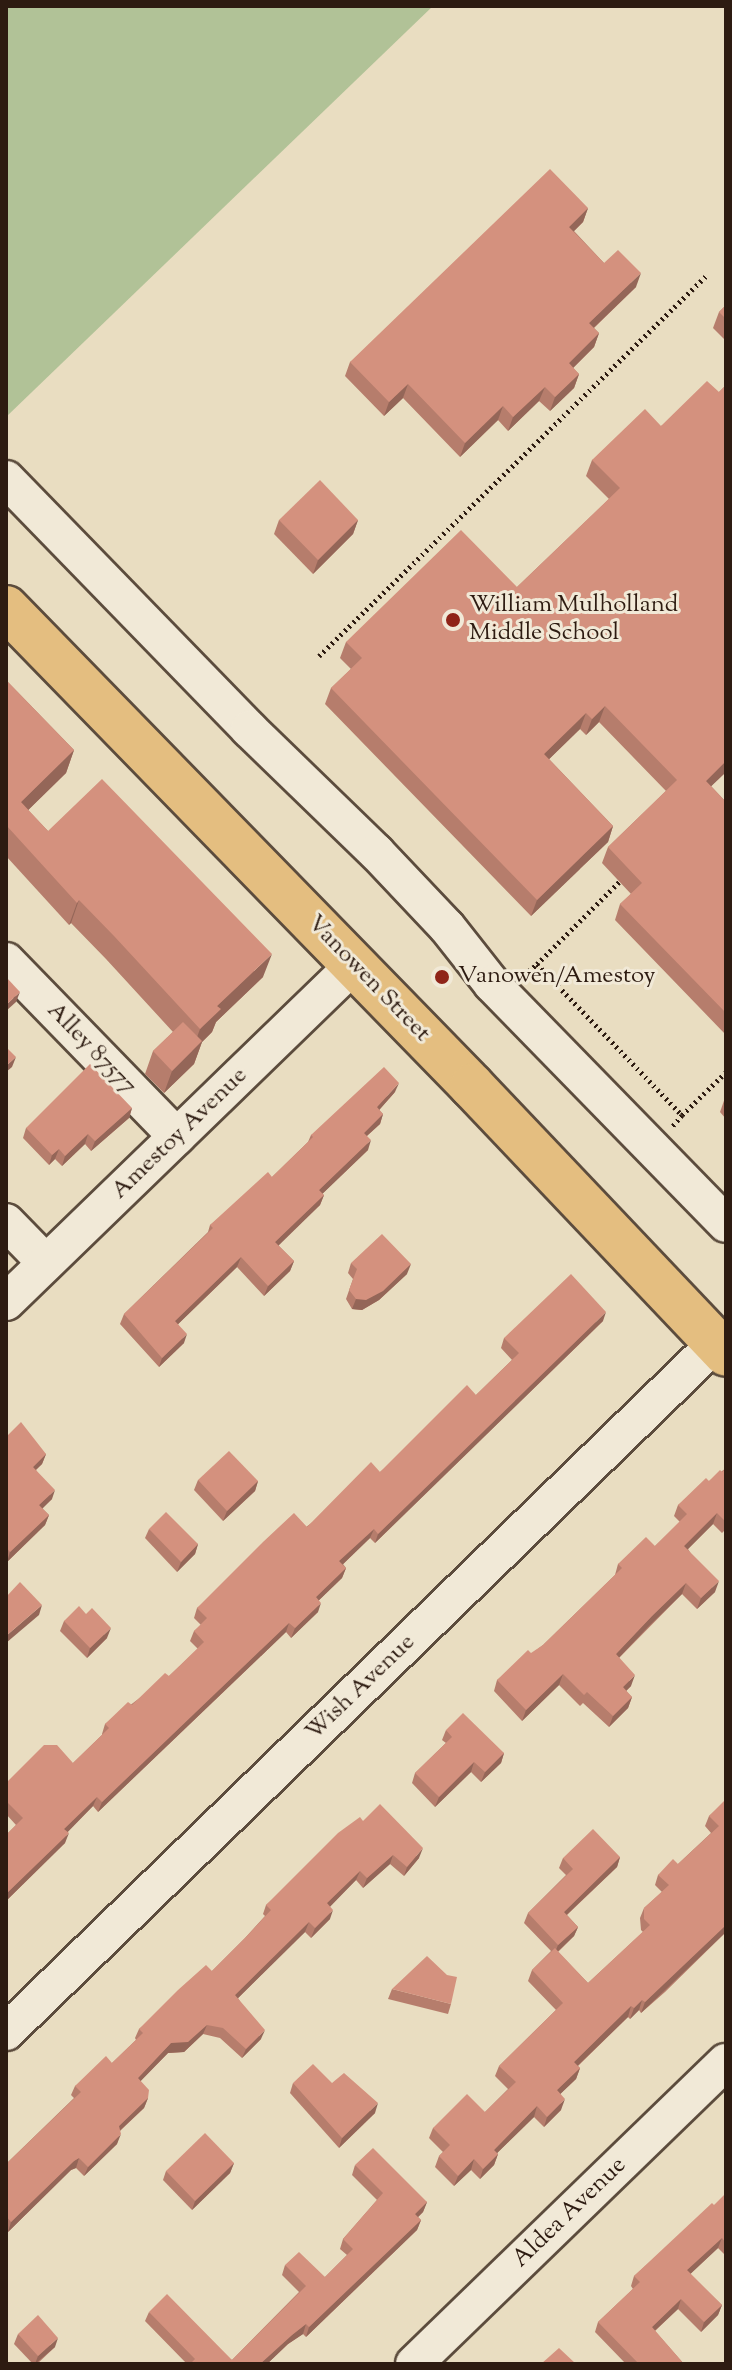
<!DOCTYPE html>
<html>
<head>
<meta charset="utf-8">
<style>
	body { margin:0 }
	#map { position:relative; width:732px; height:2370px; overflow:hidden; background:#e9ddc1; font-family:"Sorts Mill Goudy",serif }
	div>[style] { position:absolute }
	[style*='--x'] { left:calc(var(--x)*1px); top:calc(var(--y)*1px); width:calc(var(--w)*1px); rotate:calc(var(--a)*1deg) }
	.green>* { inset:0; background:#b1c297 }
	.path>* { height:5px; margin-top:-2.5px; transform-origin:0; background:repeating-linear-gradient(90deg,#2d1b11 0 2px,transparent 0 6px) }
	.roads { filter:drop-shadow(2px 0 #5c4c3d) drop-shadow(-2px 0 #5c4c3d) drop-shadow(0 2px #5c4c3d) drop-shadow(0 -2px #5c4c3d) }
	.minor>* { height:36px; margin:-18px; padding:0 18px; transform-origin:18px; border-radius:18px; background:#f1e9d7 }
	.major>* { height:44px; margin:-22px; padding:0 22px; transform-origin:22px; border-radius:22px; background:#e4be80 }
	.wall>* { inset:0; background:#b67d6c }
	.shaded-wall>* { inset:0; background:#946658 }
	.building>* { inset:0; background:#d4917e }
	.dots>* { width:22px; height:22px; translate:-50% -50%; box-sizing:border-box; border:4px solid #f1e9d7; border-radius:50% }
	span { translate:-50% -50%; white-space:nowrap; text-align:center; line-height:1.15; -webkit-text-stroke:6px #f1e9d7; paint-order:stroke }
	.poi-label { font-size:24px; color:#2d1b11 }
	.left { translate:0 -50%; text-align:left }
	.street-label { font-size:24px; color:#2d1b11 }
	.frame { position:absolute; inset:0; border:8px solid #2d1b11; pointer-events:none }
</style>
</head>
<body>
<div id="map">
	<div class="green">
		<div style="clip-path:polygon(6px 6px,433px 6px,6px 417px)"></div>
	</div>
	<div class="path">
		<div style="--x:319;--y:656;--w:545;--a:-44.48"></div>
		<div style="--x:537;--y:964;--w:122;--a:-45"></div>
		<div style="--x:524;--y:975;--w:17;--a:-40"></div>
		<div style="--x:537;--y:964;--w:209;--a:46.2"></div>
		<div style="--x:682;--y:1115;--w:16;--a:130"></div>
		<div style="--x:682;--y:1115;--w:62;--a:-44.3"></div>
	</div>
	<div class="roads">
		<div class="minor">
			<div style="--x:6;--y:479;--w:349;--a:45.8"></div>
			<div style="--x:249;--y:729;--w:177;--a:44.1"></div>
			<div style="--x:376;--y:852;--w:103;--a:46.6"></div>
			<div style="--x:447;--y:927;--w:73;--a:51.7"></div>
			<div style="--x:492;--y:984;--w:335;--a:45.7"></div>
			<div style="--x:6;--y:961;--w:245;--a:45.8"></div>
			<div style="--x:6;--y:1222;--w:57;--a:45.7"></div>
			<div style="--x:6;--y:1302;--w:484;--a:-44.1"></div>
			<div style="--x:6;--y:2032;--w:989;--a:-44.14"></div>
			<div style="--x:414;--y:2364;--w:434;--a:-44.1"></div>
		</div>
		<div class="major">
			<div style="--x:6;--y:608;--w:668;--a:45.73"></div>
			<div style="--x:472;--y:1086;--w:369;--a:46.5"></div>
		</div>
	</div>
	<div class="wall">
		<div style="clip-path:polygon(588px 208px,583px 222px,574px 231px,604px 263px,636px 287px,594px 328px,599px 333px,594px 347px,573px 368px,579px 374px,574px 388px,550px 411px,539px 401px,508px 431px,498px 420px,460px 457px,403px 398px,384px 416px,345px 376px,350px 362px)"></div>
		<div style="clip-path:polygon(726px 305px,726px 341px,713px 328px,719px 312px)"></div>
		<div style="clip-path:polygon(726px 385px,726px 772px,711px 786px,726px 802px,726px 1035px,615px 920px,620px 904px,631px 894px,602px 863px,608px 847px,666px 791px,599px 722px,586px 735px,580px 729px,549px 759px,613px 826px,608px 842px,531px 916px,325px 704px,331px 688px,351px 669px,340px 658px,346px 642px,517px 587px,609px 499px,586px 476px,592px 460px,661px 426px,719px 392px)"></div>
		<div style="clip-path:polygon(279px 520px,358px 520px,353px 534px,313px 574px,274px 534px)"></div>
		<div style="clip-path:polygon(6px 680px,74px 750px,66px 773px,28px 810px,48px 831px,263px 977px,216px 1022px,212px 1032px,202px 1042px,194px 1064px,164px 1093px,145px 1074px,153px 1051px,173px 1032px,106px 959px,71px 923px,69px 925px,6px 856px)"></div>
		<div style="clip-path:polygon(395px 1092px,379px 1110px,383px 1114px,380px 1124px,367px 1136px,368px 1150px,322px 1194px,324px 1195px,320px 1205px,278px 1245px,294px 1261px,290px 1271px,264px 1296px,237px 1267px,178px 1324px,184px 1343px,159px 1367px,120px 1324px,124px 1314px,208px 1232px,210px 1225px,272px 1177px,308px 1142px,311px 1135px)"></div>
		<div style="clip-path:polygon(726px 1095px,726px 1119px,720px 1112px)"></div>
		<div style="clip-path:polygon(132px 1108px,129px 1118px,91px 1151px,85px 1144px,62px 1166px,55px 1159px,49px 1165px,23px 1138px,26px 1128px)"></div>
		<div style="clip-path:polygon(351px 1263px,407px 1274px,379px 1300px,362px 1310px,352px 1309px,346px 1299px,353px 1279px,348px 1273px)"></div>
		<div style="clip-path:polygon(603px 1321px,375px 1543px,370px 1538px,343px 1564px,346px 1568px,342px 1578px,319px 1600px,318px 1612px,291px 1638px,286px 1632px,98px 1812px,93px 1806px,67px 1832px,65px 1843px,6px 1901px,6px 1835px,16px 1825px,6px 1814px,6px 1783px,73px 1763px,102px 1735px,102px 1734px,105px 1724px,169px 1676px,198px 1649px,190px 1641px,194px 1631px,201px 1625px,194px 1618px,197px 1608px,380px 1472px,476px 1395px,512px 1360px,501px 1348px,504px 1338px)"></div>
		<div style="clip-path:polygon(6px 1437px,46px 1454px,42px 1464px,36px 1470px,52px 1499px,42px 1508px,49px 1515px,45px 1525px,7px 1562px)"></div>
		<div style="clip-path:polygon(726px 1468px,726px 1529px,722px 1533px,713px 1524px,688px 1549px,715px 1592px,697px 1609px,682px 1594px,619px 1658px,631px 1686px,626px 1691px,632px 1697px,628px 1708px,609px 1727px,583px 1703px,580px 1706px,559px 1685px,522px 1721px,494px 1691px,497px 1680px,543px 1645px,615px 1575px,618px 1564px,655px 1546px,680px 1522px,674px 1516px,678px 1505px)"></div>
		<div style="clip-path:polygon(198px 1480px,258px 1481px,255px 1491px,223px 1521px,194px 1490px)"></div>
		<div style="clip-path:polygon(149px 1529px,198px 1544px,195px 1554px,177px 1572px,145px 1538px)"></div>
		<div style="clip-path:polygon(86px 1614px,107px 1638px,87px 1658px,60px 1631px,64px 1621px)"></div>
		<div style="clip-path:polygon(446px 1730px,504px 1753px,501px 1763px,481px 1782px,471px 1772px,435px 1807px,412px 1783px,415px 1773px,446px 1743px,442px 1740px)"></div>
		<div style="clip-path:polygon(726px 1801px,726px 1932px,665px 1992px,641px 2013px,639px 2010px,630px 2019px,628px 2017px,578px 2066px,580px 2068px,576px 2079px,560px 2094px,561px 2110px,544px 2127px,534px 2117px,497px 2153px,498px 2154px,494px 2165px,480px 2179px,471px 2170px,454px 2186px,435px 2167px,439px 2156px,443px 2152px,429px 2138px,433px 2128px,485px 2112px,508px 2089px,495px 2076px,499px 2066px,556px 2010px,528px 1981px,532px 1970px,551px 1951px,524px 1923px,528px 1913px,566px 1875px,559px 1868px,563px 1858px,620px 1857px,617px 1867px,567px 1915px,578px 1927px,574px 1936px,558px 1952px,588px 1983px,643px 1932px,641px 1930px,640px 1918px,644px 1908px,662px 1892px,655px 1885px,658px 1875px,678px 1864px,711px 1833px,705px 1826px,709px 1816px)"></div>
		<div style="clip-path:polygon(363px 1821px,419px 1858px,404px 1876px,390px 1864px,363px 1888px,356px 1880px,330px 1906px,330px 1919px,311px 1938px,305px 1932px,238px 1998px,261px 2039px,242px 2058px,220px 2038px,203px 2034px,184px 2052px,168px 2053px,140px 2081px,148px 2098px,144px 2108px,120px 2131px,117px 2144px,84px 2176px,76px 2168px,71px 2170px,8px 2232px,6px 2230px,6px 2164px,74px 2098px,71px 2095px,75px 2086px,112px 2063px,136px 2040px,135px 2038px,139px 2029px,212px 1971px,245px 1938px,265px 1916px,263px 1914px,266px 1905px)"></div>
		<div style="clip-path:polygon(392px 1989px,451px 2004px,448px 2014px,388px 1999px)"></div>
		<div style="clip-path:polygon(293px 2083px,375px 2113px,339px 2148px,290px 2093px)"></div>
		<div style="clip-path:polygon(234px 2163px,230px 2173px,192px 2210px,163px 2180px,166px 2171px)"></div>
		<div style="clip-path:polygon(355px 2165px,427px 2202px,423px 2212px,418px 2217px,421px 2220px,417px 2230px,306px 2337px,303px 2334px,288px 2344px,267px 2364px,187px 2364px,145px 2321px,149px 2312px,232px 2360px,299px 2292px,282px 2275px,285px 2265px,325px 2277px,347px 2255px,340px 2249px,343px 2239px,377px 2200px,352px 2175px)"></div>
		<div style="clip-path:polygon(726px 2195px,726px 2256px,718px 2248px,690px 2274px,722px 2305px,718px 2315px,701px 2332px,678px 2309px,655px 2331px,684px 2364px,626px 2364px,595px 2332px,598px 2322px,633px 2289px,631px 2286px,634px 2276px)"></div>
		<div style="clip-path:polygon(18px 2334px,55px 2347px,37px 2364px,33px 2364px,14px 2344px)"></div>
	</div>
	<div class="shaded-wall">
		<div style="clip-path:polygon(588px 208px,583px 222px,564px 241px,569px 227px)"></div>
		<div style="clip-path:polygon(641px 273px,636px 287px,584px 337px,589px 323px)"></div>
		<div style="clip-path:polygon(599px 333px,594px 347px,564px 377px,569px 363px)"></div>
		<div style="clip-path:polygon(579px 374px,574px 388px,550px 411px,555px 397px)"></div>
		<div style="clip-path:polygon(408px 384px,403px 398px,384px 416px,389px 402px)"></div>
		<div style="clip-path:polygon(545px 387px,539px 401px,508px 431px,513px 417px)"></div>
		<div style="clip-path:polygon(503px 406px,498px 420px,460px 457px,465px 443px)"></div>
		<div style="clip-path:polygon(358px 520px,353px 534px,313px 574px,318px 560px)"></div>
		<div style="clip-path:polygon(605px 706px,599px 722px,586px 735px,592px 719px)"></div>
		<div style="clip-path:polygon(586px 713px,580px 729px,538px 770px,544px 754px)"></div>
		<div style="clip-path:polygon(74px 750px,66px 773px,13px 825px,21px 802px)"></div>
		<div style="clip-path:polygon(726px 761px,726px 772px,700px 797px,706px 781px)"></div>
		<div style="clip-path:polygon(613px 826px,608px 842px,531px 916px,537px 900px)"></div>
		<div style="clip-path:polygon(79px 900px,71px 923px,69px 925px,77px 903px)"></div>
		<div style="clip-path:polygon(272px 954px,263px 977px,216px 1022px,212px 1032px,202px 1042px,194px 1064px,164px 1093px,172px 1071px,192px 1051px,200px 1029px,217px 1006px)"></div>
		<div style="clip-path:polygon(20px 992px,16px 1002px,6px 1011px,6px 1005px)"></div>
		<div style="clip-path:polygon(16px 1057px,12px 1067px,6px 1072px,6px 1066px)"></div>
		<div style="clip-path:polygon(399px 1083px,395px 1092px,373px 1117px,377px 1107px)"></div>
		<div style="clip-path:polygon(132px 1108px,129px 1118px,91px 1151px,95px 1141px)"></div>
		<div style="clip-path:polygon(383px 1114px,380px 1124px,360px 1142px,364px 1133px)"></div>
		<div style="clip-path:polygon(88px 1134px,85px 1144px,62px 1166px,65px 1156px)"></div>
		<div style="clip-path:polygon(371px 1140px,368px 1150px,316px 1200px,319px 1190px)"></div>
		<div style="clip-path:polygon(59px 1149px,55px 1159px,49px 1165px,52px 1155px)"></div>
		<div style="clip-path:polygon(324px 1195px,320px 1205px,272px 1252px,275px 1242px)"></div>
		<div style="clip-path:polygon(241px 1257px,237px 1267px,171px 1331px,175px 1321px)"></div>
		<div style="clip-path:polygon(294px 1261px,290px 1271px,264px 1296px,268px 1286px)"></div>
		<div style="clip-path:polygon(411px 1264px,407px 1274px,379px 1300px,362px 1310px,352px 1309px,356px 1299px)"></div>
		<div style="clip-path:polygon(606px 1312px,603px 1321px,375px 1543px,378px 1534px)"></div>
		<div style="clip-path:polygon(187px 1334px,184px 1343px,159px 1367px,162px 1358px)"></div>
		<div style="clip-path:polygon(46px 1454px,42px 1464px,29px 1476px,33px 1467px)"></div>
		<div style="clip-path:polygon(258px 1481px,255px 1491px,223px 1521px,227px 1511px)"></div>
		<div style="clip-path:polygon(55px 1490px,52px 1499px,36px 1515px,39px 1505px)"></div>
		<div style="clip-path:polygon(717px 1513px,713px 1524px,680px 1557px,684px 1546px)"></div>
		<div style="clip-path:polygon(49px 1515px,45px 1525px,7px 1562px,10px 1552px)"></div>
		<div style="clip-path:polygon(374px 1529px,370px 1538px,336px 1571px,339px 1561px)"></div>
		<div style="clip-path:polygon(198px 1544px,195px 1554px,177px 1572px,181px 1562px)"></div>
		<div style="clip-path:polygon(346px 1568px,342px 1578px,312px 1607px,316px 1597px)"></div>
		<div style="clip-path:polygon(719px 1581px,715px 1592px,697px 1609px,701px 1598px)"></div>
		<div style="clip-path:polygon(686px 1583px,682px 1594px,648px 1627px,612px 1665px,616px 1654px,652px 1616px)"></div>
		<div style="clip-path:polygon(321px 1603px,318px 1612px,291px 1638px,295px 1628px)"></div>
		<div style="clip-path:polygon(42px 1605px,39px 1615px,6px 1643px,6px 1636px)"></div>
		<div style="clip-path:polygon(289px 1623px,286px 1632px,98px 1812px,102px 1802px)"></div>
		<div style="clip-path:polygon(111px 1628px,107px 1638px,87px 1658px,90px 1648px)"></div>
		<div style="clip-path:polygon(563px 1674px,559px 1685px,522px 1721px,526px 1710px)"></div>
		<div style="clip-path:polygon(635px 1675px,631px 1686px,619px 1698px,623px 1687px)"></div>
		<div style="clip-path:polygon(632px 1697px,628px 1708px,609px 1727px,613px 1716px)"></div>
		<div style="clip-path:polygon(504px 1753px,501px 1763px,481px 1782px,485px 1772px)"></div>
		<div style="clip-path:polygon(474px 1762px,471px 1772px,435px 1807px,439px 1797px)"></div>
		<div style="clip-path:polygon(97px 1797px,93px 1806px,61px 1839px,64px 1829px)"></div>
		<div style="clip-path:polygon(69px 1833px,65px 1843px,6px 1901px,6px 1894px)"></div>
		<div style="clip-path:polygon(423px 1848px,419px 1858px,404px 1876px,407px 1867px)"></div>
		<div style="clip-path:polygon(393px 1855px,390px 1864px,363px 1888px,367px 1878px)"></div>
		<div style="clip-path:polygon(620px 1857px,617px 1867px,560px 1921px,564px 1912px)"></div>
		<div style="clip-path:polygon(360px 1871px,356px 1880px,324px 1913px,327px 1903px)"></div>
		<div style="clip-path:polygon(333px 1910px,330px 1919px,311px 1938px,315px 1928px)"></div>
		<div style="clip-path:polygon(309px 1922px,305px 1932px,232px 2004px,235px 1995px)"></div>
		<div style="clip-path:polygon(726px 1925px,726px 1932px,641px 2013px,645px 2002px)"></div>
		<div style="clip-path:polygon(578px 1927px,574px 1936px,554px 1955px,558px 1945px)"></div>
		<div style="clip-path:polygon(642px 2000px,639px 2010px,630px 2019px,634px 2008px)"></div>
		<div style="clip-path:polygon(631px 2006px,628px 2017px,570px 2073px,574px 2062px)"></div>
		<div style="clip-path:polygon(207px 2025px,203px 2034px,184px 2052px,168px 2053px,134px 2088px,138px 2078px,171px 2043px)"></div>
		<div style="clip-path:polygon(265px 2030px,261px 2039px,242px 2058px,246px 2049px)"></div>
		<div style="clip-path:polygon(580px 2068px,576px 2079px,553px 2101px,557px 2090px)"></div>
		<div style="clip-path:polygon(148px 2098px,144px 2108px,115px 2135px,119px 2126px)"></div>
		<div style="clip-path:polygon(565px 2099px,561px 2110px,544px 2127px,547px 2117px)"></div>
		<div style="clip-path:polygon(378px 2103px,375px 2113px,339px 2148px,342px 2138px)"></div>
		<div style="clip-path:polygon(537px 2106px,534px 2117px,490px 2160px,494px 2150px)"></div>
		<div style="clip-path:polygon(121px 2134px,117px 2144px,84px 2176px,88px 2167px)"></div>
		<div style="clip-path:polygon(498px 2154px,494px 2165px,480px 2179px,483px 2169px)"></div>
		<div style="clip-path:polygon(79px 2158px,76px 2168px,71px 2170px,8px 2232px,11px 2222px,74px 2161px)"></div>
		<div style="clip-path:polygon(474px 2159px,471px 2170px,454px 2186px,458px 2176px)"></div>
		<div style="clip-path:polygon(234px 2163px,230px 2173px,192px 2210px,195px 2201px)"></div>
		<div style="clip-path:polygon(427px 2202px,423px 2212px,411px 2224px,415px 2214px)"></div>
		<div style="clip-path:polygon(421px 2220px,417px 2230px,306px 2337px,309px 2327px)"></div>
		<div style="clip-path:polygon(722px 2238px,718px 2248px,684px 2280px,687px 2270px)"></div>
		<div style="clip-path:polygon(681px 2299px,678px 2309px,648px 2337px,652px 2327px)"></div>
		<div style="clip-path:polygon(722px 2305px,718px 2315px,701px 2332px,704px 2322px)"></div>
		<div style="clip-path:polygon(306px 2324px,303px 2334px,288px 2344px,267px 2364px,260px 2364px,292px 2335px)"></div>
		<div style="clip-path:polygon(58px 2338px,55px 2347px,35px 2364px,38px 2356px)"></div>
	</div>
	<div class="building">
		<div style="clip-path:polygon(550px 169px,588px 208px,569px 227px,604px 263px,618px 250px,641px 273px,589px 323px,599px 333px,569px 363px,579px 374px,555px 397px,545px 387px,513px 417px,503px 406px,465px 443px,408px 384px,389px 402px,350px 362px)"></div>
		<div style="clip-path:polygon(726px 305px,726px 319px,719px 312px)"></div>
		<div style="clip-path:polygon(707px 381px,719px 392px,726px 385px,726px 761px,706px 781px,726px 802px,726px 1013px,620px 904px,642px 883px,608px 847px,677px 780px,605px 706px,592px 719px,586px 713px,544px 754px,613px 826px,537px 900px,331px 688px,362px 658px,346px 642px,461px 530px,517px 587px,620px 488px,592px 460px,645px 409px,661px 426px)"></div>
		<div style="clip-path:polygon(320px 480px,358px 520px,318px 560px,279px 520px)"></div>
		<div style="clip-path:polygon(6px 680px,74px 750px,21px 802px,48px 831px,102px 779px,272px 954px,217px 1006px,221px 1009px,200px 1029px,114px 936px,79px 900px,77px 903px,6px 825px)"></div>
		<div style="clip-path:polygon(6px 977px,20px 992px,6px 1005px)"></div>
		<div style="clip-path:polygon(183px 1022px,202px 1041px,172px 1071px,153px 1051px)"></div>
		<div style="clip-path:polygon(6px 1047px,16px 1057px,6px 1066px)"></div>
		<div style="clip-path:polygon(90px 1064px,132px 1108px,95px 1141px,88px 1134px,65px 1156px,59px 1149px,52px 1155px,26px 1128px)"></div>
		<div style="clip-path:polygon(384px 1067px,399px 1083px,377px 1107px,383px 1114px,364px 1133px,371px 1140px,319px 1190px,324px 1195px,275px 1242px,294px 1261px,268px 1286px,241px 1257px,175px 1321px,187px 1334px,162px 1358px,124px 1314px,213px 1228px,210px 1225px,268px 1172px,272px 1177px,313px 1137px,311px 1135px)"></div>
		<div style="clip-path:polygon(382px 1234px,411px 1264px,383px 1291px,366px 1300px,356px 1299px,349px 1290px,357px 1269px,351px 1263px)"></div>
		<div style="clip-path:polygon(571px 1274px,606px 1312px,378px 1534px,374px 1529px,339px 1561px,346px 1568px,316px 1597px,321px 1603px,295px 1628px,289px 1623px,102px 1802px,97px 1797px,64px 1829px,69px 1833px,6px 1894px,6px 1835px,23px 1818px,6px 1801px,6px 1797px,8px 1795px,6px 1793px,6px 1783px,44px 1745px,57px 1745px,73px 1763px,109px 1728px,105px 1724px,128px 1702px,132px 1705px,165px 1673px,169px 1676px,204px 1642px,194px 1631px,207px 1618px,197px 1608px,263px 1542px,294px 1513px,307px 1527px,371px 1462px,380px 1472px,467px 1385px,476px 1395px,519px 1353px,504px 1338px)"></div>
		<div style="clip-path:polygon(21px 1422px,46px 1454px,33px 1467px,55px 1490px,39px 1505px,49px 1515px,10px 1552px,6px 1547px,6px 1437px)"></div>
		<div style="clip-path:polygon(229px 1451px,258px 1481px,227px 1511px,198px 1480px)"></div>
		<div style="clip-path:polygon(726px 1468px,726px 1522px,717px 1513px,684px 1546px,719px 1581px,701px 1598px,686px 1583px,652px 1616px,616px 1654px,635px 1675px,623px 1687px,632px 1697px,613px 1716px,587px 1692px,584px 1695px,563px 1674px,526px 1710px,497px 1680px,528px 1650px,531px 1653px,543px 1645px,622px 1568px,618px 1564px,646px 1537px,655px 1546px,687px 1514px,678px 1505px,706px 1478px,709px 1481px,720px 1470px,722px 1472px)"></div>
		<div style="clip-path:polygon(166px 1512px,198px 1544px,181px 1562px,149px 1529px)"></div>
		<div style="clip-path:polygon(20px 1582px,42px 1605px,6px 1636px,6px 1597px)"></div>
		<div style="clip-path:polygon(79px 1606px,86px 1614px,92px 1608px,111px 1628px,90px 1648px,64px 1621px)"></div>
		<div style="clip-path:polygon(463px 1713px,504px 1753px,485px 1772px,474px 1762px,439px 1797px,415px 1773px,452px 1737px,446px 1730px)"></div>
		<div style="clip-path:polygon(725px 1800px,726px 1925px,645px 2002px,642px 2000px,634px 2008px,631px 2006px,574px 2062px,580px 2068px,557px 2090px,565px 2099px,547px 2117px,537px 2106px,494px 2150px,498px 2154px,483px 2169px,474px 2159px,458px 2176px,439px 2156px,450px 2145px,433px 2128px,467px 2094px,485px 2112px,516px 2082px,499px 2066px,563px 2003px,532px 1970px,555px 1948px,588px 1983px,650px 1925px,644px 1919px,644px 1908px,669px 1885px,658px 1875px,673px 1859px,678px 1864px,719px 1826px,709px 1816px)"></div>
		<div style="clip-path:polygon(380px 1804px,423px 1848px,407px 1867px,393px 1855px,367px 1878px,360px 1871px,327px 1903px,333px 1910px,315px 1928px,309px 1922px,235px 1995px,265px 2030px,246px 2049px,223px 2028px,207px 2025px,188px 2042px,171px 2043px,138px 2078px,149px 2090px,148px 2098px,119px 2126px,121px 2134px,88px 2167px,79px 2158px,74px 2161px,11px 2222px,6px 2216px,6px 2164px,81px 2092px,75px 2086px,106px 2056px,112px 2063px,143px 2033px,139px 2029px,178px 1990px,206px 1965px,212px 1971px,245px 1938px,271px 1910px,266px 1905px,338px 1833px,360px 1817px,363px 1821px)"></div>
		<div style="clip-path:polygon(593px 1829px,620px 1857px,564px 1912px,578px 1927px,558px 1945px,528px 1913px,573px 1869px,563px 1858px)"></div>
		<div style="clip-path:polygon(427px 1956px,447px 1975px,457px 1977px,451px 2004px,392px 1989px)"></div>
		<div style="clip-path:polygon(313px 2064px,332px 2083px,344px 2073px,378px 2103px,342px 2138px,293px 2083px)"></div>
		<div style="clip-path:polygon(205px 2133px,234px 2163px,195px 2201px,166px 2171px)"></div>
		<div style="clip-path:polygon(373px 2148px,427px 2202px,415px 2214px,421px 2220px,309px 2327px,306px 2324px,292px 2335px,260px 2364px,190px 2364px,195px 2359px,149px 2312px,167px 2294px,232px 2360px,306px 2286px,285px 2265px,299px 2252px,325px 2277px,353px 2249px,343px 2239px,383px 2193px,355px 2165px)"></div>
		<div style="clip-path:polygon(725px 2194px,726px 2243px,722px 2238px,687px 2270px,722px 2305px,704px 2322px,681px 2299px,652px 2327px,684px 2364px,639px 2364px,598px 2322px,640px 2282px,634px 2276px,712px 2203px,714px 2205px)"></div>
		<div style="clip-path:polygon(38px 2315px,58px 2338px,38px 2356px,18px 2334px)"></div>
		<div style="clip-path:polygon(559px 2348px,576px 2364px,541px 2364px)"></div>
	</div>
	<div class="dots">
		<div style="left:453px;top:620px;background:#8f2418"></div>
		<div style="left:442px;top:977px;background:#8f2418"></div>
	</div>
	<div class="poi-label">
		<span class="left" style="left:469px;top:620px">William Mulholland<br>Middle School</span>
		<span class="left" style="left:458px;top:977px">Vanowen/Amestoy</span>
	</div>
	<div class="street-label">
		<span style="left:368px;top:979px;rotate:46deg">Vanowen Street</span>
		<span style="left:91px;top:1049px;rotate:46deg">Alley 87577</span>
		<span style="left:180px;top:1134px;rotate:-44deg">Amestoy Avenue</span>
		<span style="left:361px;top:1688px;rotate:-44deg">Wish Avenue</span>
		<span style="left:570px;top:2213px;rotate:-44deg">Aldea Avenue</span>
	</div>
	<div class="frame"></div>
</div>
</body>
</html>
